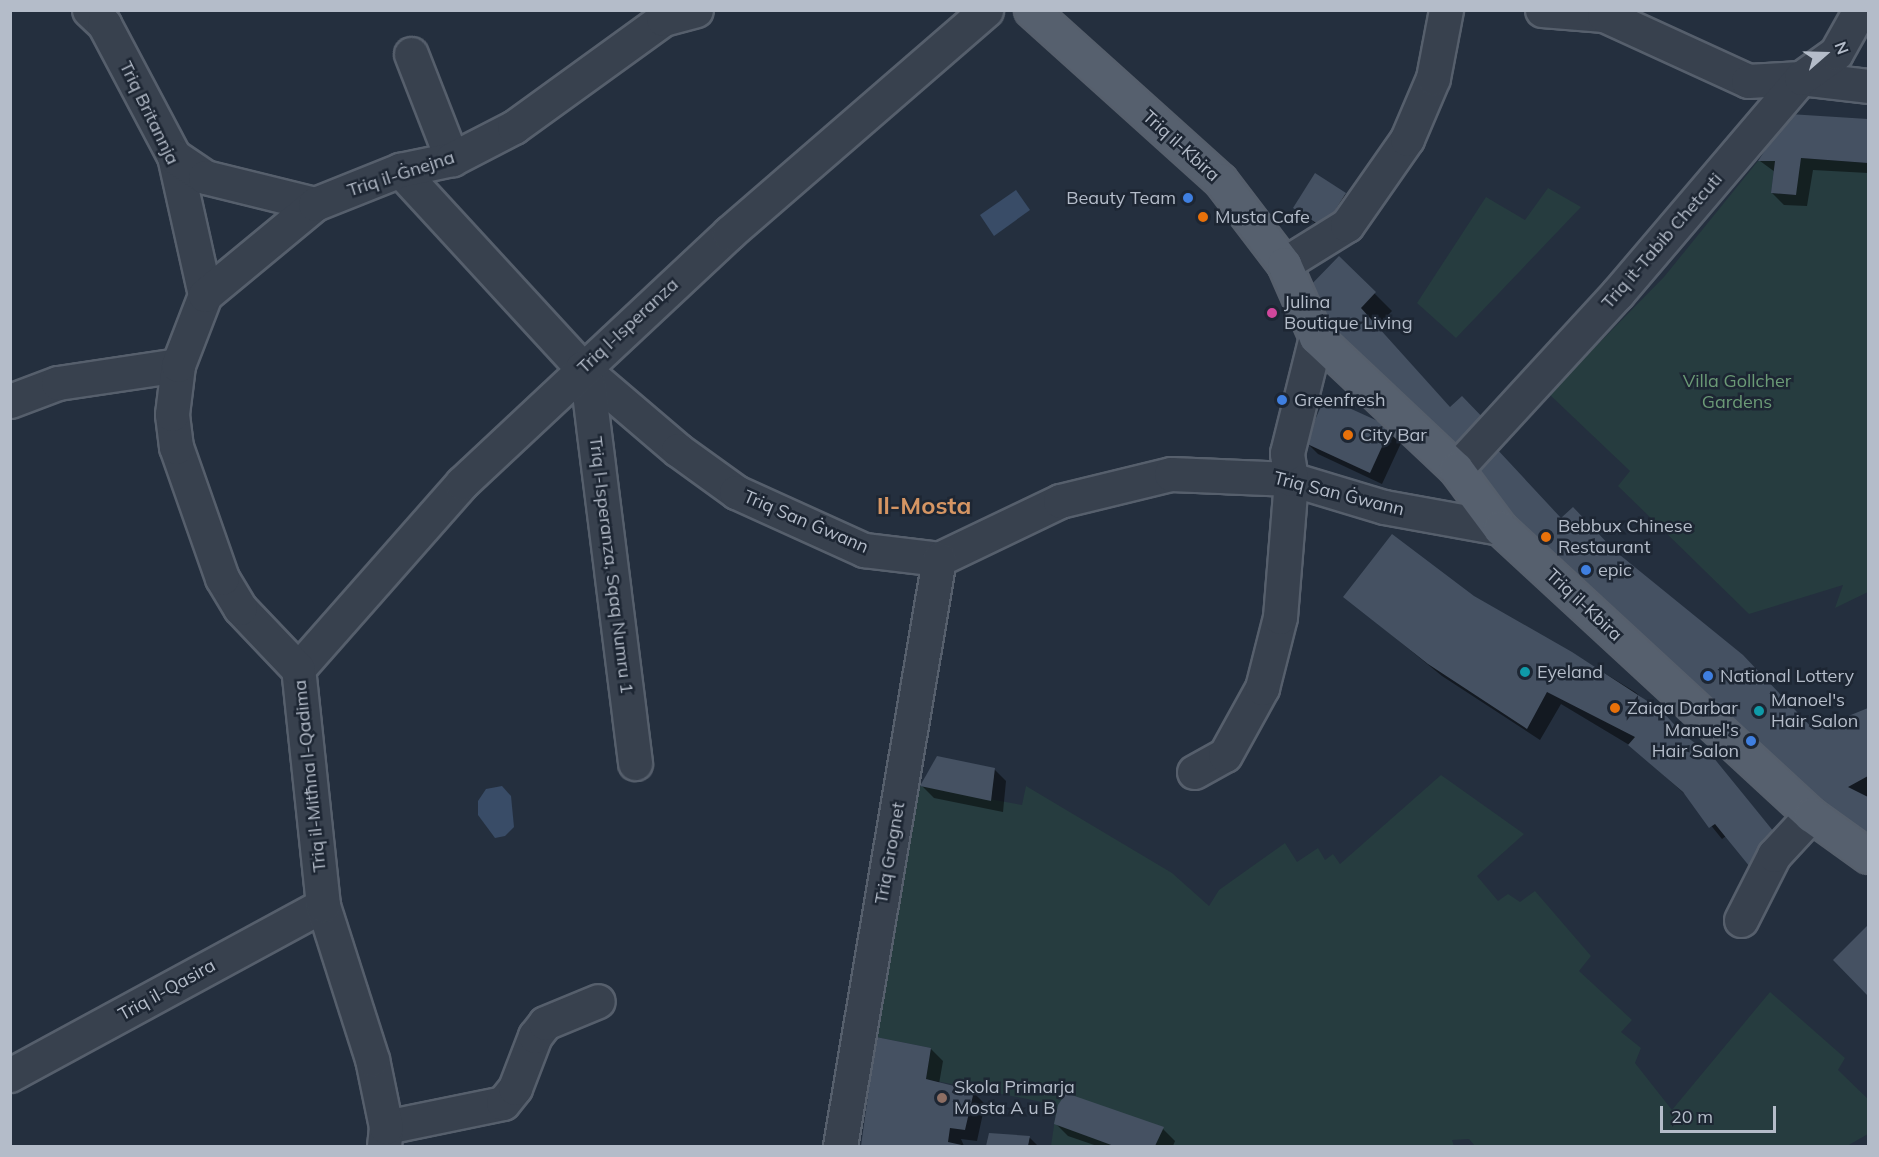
<!DOCTYPE html>
<html>
<head>
<meta charset="utf-8">
<style>
	body { margin:0 }
	#map { position:relative; width:1879px; height:1157px; overflow:hidden; background:#242f3e; font-family:Mulish,sans-serif }
	div>[style] { position:absolute }
	[style*='--x'] { left:calc(var(--x)*1px); top:calc(var(--y)*1px); width:calc(var(--w)*1px); rotate:calc(var(--a)*1deg) }
	.green>* { inset:0; background:#263c3f }
	.water>* { inset:0; background:#394c67 }
	.shadow>* { inset:0; background:#0007 }
	.building>* { inset:0; background:#455162 }
	.roads { filter:drop-shadow(2px 0 #565f6c) drop-shadow(-2px 0 #565f6c) drop-shadow(0 2px #565f6c) drop-shadow(0 -2px #565f6c) }
	.minor>* { height:33px; margin:-16.5px; padding:0 16.5px; transform-origin:16.5px; border-radius:16.5px; background:#38414e }
	.major>* { height:33px; margin:-16.5px; padding:0 16.5px; transform-origin:16.5px; border-radius:16.5px; background:#56606e }
	.dots>* { width:16px; height:16px; translate:-50% -50%; box-sizing:border-box; border:3px solid #1d2633; border-radius:50% }
	span { translate:-50% -50%; white-space:nowrap; text-align:center; line-height:1.15; -webkit-text-stroke:5px #1d2633; paint-order:stroke }
	.street-label { font-size:18px; color:#b4bcc9 }
	.poi-label { font-size:18px; color:#b4bcc9 }
	.right { translate:-100% -50%; text-align:right }
	.left { translate:0 -50%; text-align:left }
	.park-label { font-size:18px; color:#6b9a76 }
	.district-label { font-size:24px; color:#d59563; font-weight:700 }
	.frame { position:absolute; inset:0; border:12px solid #b4bcc9; pointer-events:none }
	.north { position:absolute; left:1795px; top:24px; width:60px; height:60px; -webkit-text-stroke:4px #1d2633; paint-order:stroke; rotate:70deg; font-size:16px; font-weight:700; line-height:24px; text-align:center; color:#b4bcc9 }
	.north::after { content:''; display:block; margin:auto; width:21px; height:27px; background:#b4bcc9; clip-path:polygon(50% 0,100% 100%,50% 72%,0 100%) }
	.scale { position:absolute; left:1660px; top:1106px; width:116px; height:27px; box-sizing:border-box; border:3px solid #b4bcc9; border-top:0; padding-left:8px; font-size:18px; line-height:21px; white-space:nowrap; color:#b4bcc9; -webkit-text-stroke:4px #1d2633; paint-order:stroke }
</style>
</head>
<body>
<div id="map">
	<div class="green">
		<div style="clip-path:polygon(1801px 158px,1868px 163px,1868px 592px,1835px 608px,1843px 585px,1749px 614px,1618px 486px,1630px 471px,1549px 394px,1664px 277px,1758px 161px,1775px 161px,1771px 193px,1795px 195px)"></div>
		<div style="clip-path:polygon(1548px 188px,1581px 207px,1456px 338px,1417px 303px,1486px 197px,1525px 220px)"></div>
		<div style="clip-path:polygon(1441px 775px,1524px 834px,1477px 876px,1498px 901px,1508px 894px,1520px 902px,1535px 891px,1591px 956px,1579px 971px,1632px 1020px,1621px 1032px,1641px 1048px,1635px 1063px,1672px 1110px,1770px 992px,1845px 1058px,1838px 1070px,1868px 1099px,1868px 1134px,1847px 1146px,1475px 1146px,1469px 1139px,1452px 1140px,1454px 1146px,1051px 1146px,1057px 1105px,926px 1079px,931px 1048px,876px 1037px,920px 786px,1022px 805px,1026px 786px,1172px 873px,1209px 906px,1219px 890px,1285px 843px,1297px 862px,1318px 848px,1325px 860px,1333px 854px,1340px 864px)"></div>
	</div>
	<div class="water">
		<div style="clip-path:polygon(1016px 190px,1030px 210px,994px 236px,980px 215px)"></div>
		<div style="clip-path:polygon(502px 786px,511px 796px,514px 827px,505px 836px,495px 838px,478px 815px,478px 801px,486px 789px)"></div>
	</div>
	<div class="shadow">
		<div style="clip-path:polygon(1790px 116px,1868px 121px,1868px 173px,1813px 170px,1807px 206px,1784px 205px,1772px 193px,1775px 172px,1760px 161px)"></div>
		<div style="clip-path:polygon(1345px 194px,1357px 206px,1336px 239px,1295px 208px)"></div>
		<div style="clip-path:polygon(1339px 258px,1392px 311px,1377px 326px,1451px 409px,1465px 469px,1316px 310px)"></div>
		<div style="clip-path:polygon(1390px 428px,1402px 441px,1382px 484px,1318px 454px,1306px 442px)"></div>
		<div style="clip-path:polygon(1562px 520px,1618px 555px,1814px 731px,1868px 709px,1868px 842px,1555px 561px)"></div>
		<div style="clip-path:polygon(1345px 597px,1473px 597px,1572px 653px,1635px 692px,1712px 758px,1790px 851px,1726px 836px,1722px 839px,1687px 796px,1631px 746px,1561px 704px,1540px 740px,1442px 676px)"></div>
		<div style="clip-path:polygon(994px 769px,1006px 781px,1003px 812px,934px 798px,922px 786px)"></div>
		<div style="clip-path:polygon(1868px 927px,1868px 994px,1835px 960px)"></div>
		<div style="clip-path:polygon(878px 1038px,931px 1049px,943px 1061px,939px 1084px,973px 1092px,985px 1104px,977px 1141px,961px 1139px,964px 1146px,862px 1146px)"></div>
		<div style="clip-path:polygon(1067px 1095px,1163px 1129px,1175px 1141px,1173px 1146px,1097px 1146px,1068px 1136px,1056px 1124px)"></div>
		<div style="clip-path:polygon(990px 1134px,1030px 1138px,1038px 1146px,987px 1146px)"></div>
	</div>
	<div class="building">
		<div style="clip-path:polygon(1789px 114px,1868px 119px,1868px 163px,1801px 158px,1796px 195px,1771px 193px,1775px 161px,1758px 161px)"></div>
		<div style="clip-path:polygon(1315px 173px,1346px 193px,1324px 228px,1293px 208px)"></div>
		<div style="clip-path:polygon(1339px 256px,1376px 292px,1361px 308px,1450px 407px,1462px 396px,1489px 424px,1452px 458px,1314px 311px,1306px 290px)"></div>
		<div style="clip-path:polygon(1325px 397px,1391px 427px,1370px 473px,1305px 443px)"></div>
		<div style="clip-path:polygon(1495px 447px,1561px 518px,1573px 507px,1615px 551px,1743px 655px,1814px 730px,1868px 708px,1868px 776px,1848px 787px,1868px 797px,1868px 834px,1812px 806px,1704px 692px,1535px 543px,1468px 475px)"></div>
		<div style="clip-path:polygon(1392px 534px,1474px 596px,1572px 652px,1661px 710px,1682px 733px,1713px 757px,1779px 838px,1750px 867px,1715px 824px,1709px 828px,1683px 792px,1628px 745px,1635px 737px,1547px 692px,1527px 729px,1428px 664px,1343px 597px)"></div>
		<div style="clip-path:polygon(937px 756px,995px 768px,991px 801px,920px 786px)"></div>
		<div style="clip-path:polygon(1868px 925px,1868px 996px,1833px 960px)"></div>
		<div style="clip-path:polygon(876px 1037px,931px 1048px,926px 1079px,974px 1091px,965px 1130px,950px 1128px,948px 1142px,966px 1146px,861px 1146px)"></div>
		<div style="clip-path:polygon(1066px 1093px,1164px 1127px,1155px 1146px,1114px 1146px,1054px 1124px,1058px 1105px)"></div>
		<div style="clip-path:polygon(989px 1133px,1030px 1136px,1028px 1146px,986px 1146px)"></div>
	</div>
	<div class="roads">
		<div class="minor">
			<div style="--x:89;--y:10;--w:21;--a:43"></div>
			<div style="--x:104;--y:24;--w:149;--a:62.1"></div>
			<div style="--x:174;--y:156;--w:142;--a:77.4"></div>
			<div style="--x:1542;--y:10;--w:62;--a:4.6"></div>
			<div style="--x:1604;--y:15;--w:158;--a:24.6"></div>
			<div style="--x:1748;--y:81;--w:53;--a:-3.2"></div>
			<div style="--x:1801;--y:78;--w:67;--a:6.8"></div>
			<div style="--x:411;--y:54;--w:113;--a:68.7"></div>
			<div style="--x:174;--y:156;--w:37;--a:34"></div>
			<div style="--x:205;--y:177;--w:113;--a:13.8"></div>
			<div style="--x:400;--y:170;--w:269;--a:47.4"></div>
			<div style="--x:582;--y:368;--w:126;--a:40.5"></div>
			<div style="--x:678;--y:450;--w:72;--a:35.9"></div>
			<div style="--x:736;--y:492;--w:141;--a:24.4"></div>
			<div style="--x:864;--y:550;--w:76;--a:6.8"></div>
			<div style="--x:939;--y:559;--w:134;--a:-25.6"></div>
			<div style="--x:1060;--y:501;--w:114;--a:-13.7"></div>
			<div style="--x:1171;--y:474;--w:120;--a:2.4"></div>
			<div style="--x:1291;--y:479;--w:97;--a:16.8"></div>
			<div style="--x:1384;--y:507;--w:118;--a:10.3"></div>
			<div style="--x:1284;--y:264;--w:74;--a:-31.8"></div>
			<div style="--x:1347;--y:225;--w:105;--a:-55.1"></div>
			<div style="--x:1407;--y:139;--w:66;--a:-66.9"></div>
			<div style="--x:1433;--y:78;--w:69;--a:-79.2"></div>
			<div style="--x:582;--y:368;--w:18;--a:71"></div>
			<div style="--x:588;--y:385;--w:381;--a:82.9"></div>
			<div style="--x:10;--y:401;--w:51;--a:-20.6"></div>
			<div style="--x:58;--y:383;--w:121;--a:-8.5"></div>
			<div style="--x:1456;--y:469;--w:238;--a:-47.4"></div>
			<div style="--x:1617;--y:294;--w:284;--a:-49.6"></div>
			<div style="--x:1801;--y:78;--w:43;--a:-35.5"></div>
			<div style="--x:1836;--y:53;--w:49;--a:-60.8"></div>
			<div style="--x:298;--y:669;--w:248;--a:-48.6"></div>
			<div style="--x:462;--y:483;--w:366;--a:-43.1"></div>
			<div style="--x:729;--y:233;--w:340;--a:-40.9"></div>
			<div style="--x:1194;--y:772;--w:35;--a:-29"></div>
			<div style="--x:1225;--y:755;--w:77;--a:-61.1"></div>
			<div style="--x:1262;--y:688;--w:73;--a:-75.8"></div>
			<div style="--x:1280;--y:617;--w:138;--a:-85.4"></div>
			<div style="--x:1291;--y:479;--w:26;--a:-99"></div>
			<div style="--x:1287;--y:453;--w:120;--a:-76"></div>
			<div style="--x:1741;--y:920;--w:73;--a:-63.1"></div>
			<div style="--x:1774;--y:855;--w:54;--a:-47.2"></div>
			<div style="--x:10;--y:1075;--w:356;--a:-28.5"></div>
			<div style="--x:386;--y:1127;--w:119;--a:-11.6"></div>
			<div style="--x:503;--y:1103;--w:19;--a:-51"></div>
			<div style="--x:515;--y:1088;--w:56;--a:-69"></div>
			<div style="--x:535;--y:1036;--w:16;--a:-52"></div>
			<div style="--x:545;--y:1023;--w:57;--a:-22.5"></div>
			<div style="--x:384;--y:1146;--w:19;--a:-84"></div>
			<div style="--x:386;--y:1127;--w:69;--a:-101.6"></div>
			<div style="--x:372;--y:1059;--w:162;--a:-107.7"></div>
			<div style="--x:323;--y:905;--w:237;--a:-96"></div>
			<div style="--x:298;--y:669;--w:84;--a:-133.6"></div>
			<div style="--x:240;--y:608;--w:35;--a:-121"></div>
			<div style="--x:222;--y:578;--w:139;--a:-109.3"></div>
			<div style="--x:176;--y:447;--w:33;--a:-97"></div>
			<div style="--x:172;--y:414;--w:49;--a:-83"></div>
			<div style="--x:178;--y:365;--w:75;--a:-68.9"></div>
			<div style="--x:205;--y:295;--w:143;--a:-39.6"></div>
			<div style="--x:315;--y:204;--w:92;--a:-21.8"></div>
			<div style="--x:400;--y:170;--w:53;--a:-11.9"></div>
			<div style="--x:452;--y:159;--w:70;--a:-27.3"></div>
			<div style="--x:514;--y:127;--w:184;--a:-35.9"></div>
			<div style="--x:663;--y:19;--w:34;--a:-15"></div>
			<div style="--x:840;--y:1146;--w:595;--a:-80.43"></div>
		</div>
		<div class="major">
			<div style="--x:1031;--y:10;--w:254;--a:42"></div>
			<div style="--x:1220;--y:180;--w:106;--a:52.7"></div>
			<div style="--x:1284;--y:264;--w:80;--a:66.3"></div>
			<div style="--x:1316;--y:337;--w:192;--a:43.3"></div>
			<div style="--x:1456;--y:469;--w:74;--a:53.3"></div>
			<div style="--x:1500;--y:528;--w:423;--a:42.7"></div>
			<div style="--x:1811;--y:815;--w:70;--a:35.7"></div>
		</div>
	</div>
	<div class="dots">
		<div style="left:1188px;top:198px;background:#3f7fe0"></div>
		<div style="left:1203px;top:217px;background:#e8710a"></div>
		<div style="left:1272px;top:313px;background:#d1479c"></div>
		<div style="left:1282px;top:400px;background:#3f7fe0"></div>
		<div style="left:1348px;top:435px;background:#e8710a"></div>
		<div style="left:1546px;top:537px;background:#e8710a"></div>
		<div style="left:1586px;top:570px;background:#3f7fe0"></div>
		<div style="left:1525px;top:672px;background:#0f9aa8"></div>
		<div style="left:1708px;top:676px;background:#3f7fe0"></div>
		<div style="left:1615px;top:708px;background:#e8710a"></div>
		<div style="left:1759px;top:711px;background:#0f9aa8"></div>
		<div style="left:1751px;top:741px;background:#3f7fe0"></div>
		<div style="left:942px;top:1098px;background:#8d6e63"></div>
	</div>
	<div class="street-label">
		<span style="left:149px;top:113px;rotate:64deg">Triq Britannja</span>
		<span style="left:1181px;top:146px;rotate:42deg">Triq il-Kbira</span>
		<span style="left:401px;top:174px;rotate:-18deg">Triq il-Ġnejna</span>
		<span style="left:1662px;top:241px;rotate:-49deg">Triq it-Tabib Chetcuti</span>
		<span style="left:628px;top:326px;rotate:-43deg">Triq l-Isperanza</span>
		<span style="left:1339px;top:494px;rotate:14deg">Triq San Ġwann</span>
		<span style="left:806px;top:522px;rotate:23deg">Triq San Ġwann</span>
		<span style="left:611px;top:565px;rotate:83deg">Triq l-Isperanza, Sqaq Numru 1</span>
		<span style="left:1584px;top:605px;rotate:43deg">Triq il-Kbira</span>
		<span style="left:310px;top:776px;rotate:-96deg">Triq il-Mitħna l-Qadima</span>
		<span style="left:890px;top:853px;rotate:-80deg">Triq Grognet</span>
		<span style="left:167px;top:990px;rotate:-29deg">Triq il-Qasira</span>
	</div>
	<div class="poi-label">
		<span class="right" style="left:1176px;top:198px">Beauty Team</span>
		<span class="left" style="left:1215px;top:217px">Musta Cafe</span>
		<span class="left" style="left:1284px;top:313px">Julina<br>Boutique Living</span>
		<span class="left" style="left:1294px;top:400px">Greenfresh</span>
		<span class="left" style="left:1360px;top:435px">City Bar</span>
		<span class="left" style="left:1558px;top:537px">Bebbux Chinese<br>Restaurant</span>
		<span class="left" style="left:1598px;top:570px">epic</span>
		<span class="left" style="left:1537px;top:672px">Eyeland</span>
		<span class="left" style="left:1720px;top:676px">National Lottery</span>
		<span class="left" style="left:1771px;top:711px">Manoel's<br>Hair Salon</span>
		<span class="left" style="left:1627px;top:708px">Zaiqa Darbar</span>
		<span class="right" style="left:1739px;top:741px">Manuel's<br>Hair Salon</span>
		<span class="left" style="left:954px;top:1098px">Skola Primarja<br>Mosta A u B</span>
	</div>
	<div class="park-label">
		<span style="left:1737px;top:392px">Villa Gollcher<br>Gardens</span>
	</div>
	<div class="district-label">
		<span style="left:924px;top:506px">Il-Mosta</span>
	</div>
	<div class="frame"></div>
	<div class="north">N</div>
	<div class="scale">20 m</div>
</div>
</body>
</html>
